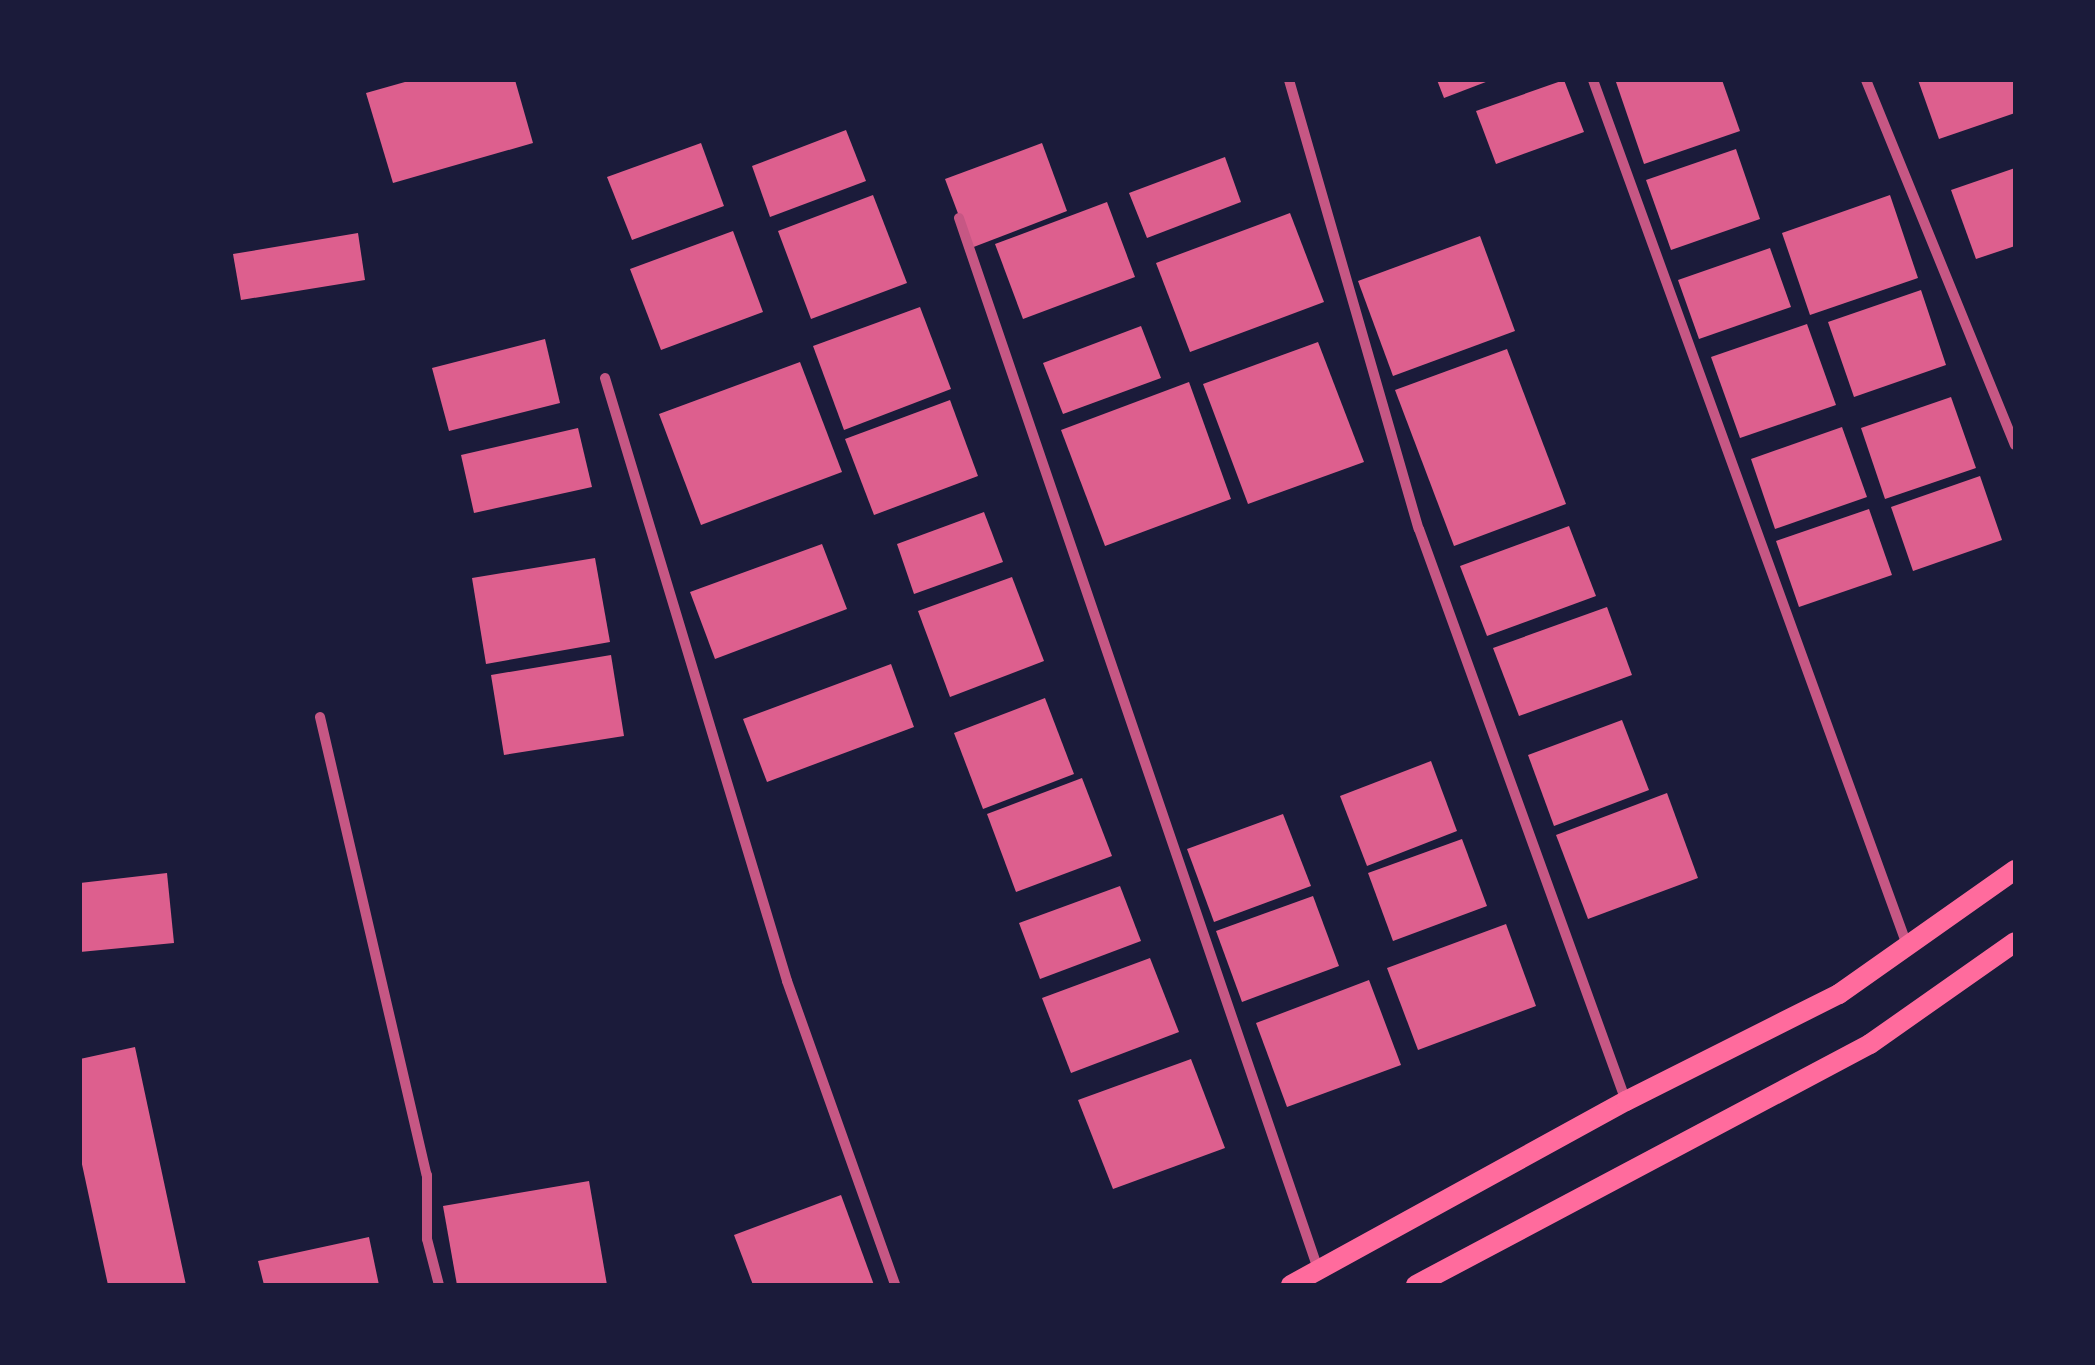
<!DOCTYPE html>
<html>
<head>
<meta charset="utf-8">
<style>
	body { margin:0 }
	#map { position:relative; width:2095px; height:1365px; overflow:hidden; background:#1b1b3a; font-family:"Sofia Sans Condensed",sans-serif }
	div>[style] { position:absolute }
	[style*='--x'] { left:calc(var(--x)*1px); top:calc(var(--y)*1px); width:calc(var(--w)*1px); rotate:calc(var(--a)*1deg) }
	.building>* { inset:0; background:#dd5f8e }
	.minor>* { height:10px; margin:-5px; padding:0 5px; transform-origin:5px; border-radius:5px; background:#c65784 }
	.secondary>* { height:20px; margin:-10px; padding:0 10px; transform-origin:10px; border-radius:10px; background:#ff6b9d }
	span { translate:-50% -50%; white-space:nowrap; text-align:center; line-height:1.15; -webkit-text-stroke:10px #1b1b3a; paint-order:stroke }
	.frame { position:absolute; inset:0; border:82px solid #1b1b3a; pointer-events:none }
</style>
</head>
<body>
<div id="map">
	<div class="building">
		<div style="clip-path:polygon(412px 80px,515px 80px,533px 143px,393px 183px,366px 93px)"></div>
		<div style="clip-path:polygon(1437px 80px,1491px 80px,1444px 98px)"></div>
		<div style="clip-path:polygon(1564px 80px,1584px 132px,1496px 164px,1476px 111px)"></div>
		<div style="clip-path:polygon(1722px 80px,1740px 131px,1644px 164px,1616px 82px)"></div>
		<div style="clip-path:polygon(1918px 80px,2015px 80px,2015px 113px,1939px 139px)"></div>
		<div style="clip-path:polygon(846px 130px,866px 181px,770px 217px,752px 166px)"></div>
		<div style="clip-path:polygon(701px 143px,724px 206px,632px 240px,607px 177px)"></div>
		<div style="clip-path:polygon(1042px 143px,1067px 211px,971px 248px,945px 179px)"></div>
		<div style="clip-path:polygon(1736px 149px,1760px 219px,1671px 250px,1646px 180px)"></div>
		<div style="clip-path:polygon(1225px 157px,1241px 202px,1147px 238px,1129px 193px)"></div>
		<div style="clip-path:polygon(2015px 168px,2015px 246px,1976px 259px,1951px 190px)"></div>
		<div style="clip-path:polygon(873px 195px,907px 283px,811px 319px,778px 231px)"></div>
		<div style="clip-path:polygon(1890px 195px,1918px 278px,1810px 315px,1782px 233px)"></div>
		<div style="clip-path:polygon(1107px 202px,1135px 277px,1023px 319px,995px 244px)"></div>
		<div style="clip-path:polygon(1290px 213px,1324px 302px,1190px 352px,1156px 263px)"></div>
		<div style="clip-path:polygon(733px 231px,763px 312px,661px 350px,630px 269px)"></div>
		<div style="clip-path:polygon(358px 233px,365px 280px,241px 300px,233px 254px)"></div>
		<div style="clip-path:polygon(1480px 236px,1515px 331px,1393px 376px,1358px 281px)"></div>
		<div style="clip-path:polygon(1770px 248px,1791px 307px,1699px 339px,1678px 280px)"></div>
		<div style="clip-path:polygon(1921px 290px,1946px 365px,1854px 397px,1828px 322px)"></div>
		<div style="clip-path:polygon(920px 307px,951px 389px,844px 430px,813px 346px)"></div>
		<div style="clip-path:polygon(1807px 324px,1836px 405px,1740px 438px,1711px 357px)"></div>
		<div style="clip-path:polygon(1141px 326px,1161px 378px,1063px 414px,1043px 363px)"></div>
		<div style="clip-path:polygon(545px 339px,560px 403px,449px 431px,432px 368px)"></div>
		<div style="clip-path:polygon(1318px 342px,1364px 462px,1248px 504px,1203px 384px)"></div>
		<div style="clip-path:polygon(1507px 349px,1566px 504px,1454px 546px,1395px 390px)"></div>
		<div style="clip-path:polygon(800px 362px,842px 472px,701px 525px,659px 414px)"></div>
		<div style="clip-path:polygon(1189px 382px,1231px 499px,1105px 546px,1061px 430px)"></div>
		<div style="clip-path:polygon(1951px 397px,1976px 468px,1885px 499px,1861px 428px)"></div>
		<div style="clip-path:polygon(950px 400px,978px 476px,874px 515px,845px 439px)"></div>
		<div style="clip-path:polygon(1842px 427px,1867px 497px,1775px 529px,1751px 459px)"></div>
		<div style="clip-path:polygon(578px 428px,592px 487px,474px 513px,461px 455px)"></div>
		<div style="clip-path:polygon(1980px 476px,2002px 540px,1913px 571px,1891px 507px)"></div>
		<div style="clip-path:polygon(1869px 509px,1892px 575px,1799px 607px,1776px 541px)"></div>
		<div style="clip-path:polygon(984px 512px,1003px 562px,914px 594px,897px 544px)"></div>
		<div style="clip-path:polygon(1569px 526px,1596px 596px,1487px 636px,1460px 566px)"></div>
		<div style="clip-path:polygon(822px 544px,847px 609px,715px 659px,690px 592px)"></div>
		<div style="clip-path:polygon(595px 558px,610px 642px,486px 664px,472px 578px)"></div>
		<div style="clip-path:polygon(1012px 577px,1044px 661px,950px 697px,918px 611px)"></div>
		<div style="clip-path:polygon(1607px 607px,1632px 675px,1519px 716px,1493px 648px)"></div>
		<div style="clip-path:polygon(611px 655px,624px 736px,504px 755px,491px 675px)"></div>
		<div style="clip-path:polygon(891px 664px,914px 727px,767px 782px,743px 719px)"></div>
		<div style="clip-path:polygon(1045px 698px,1074px 774px,983px 809px,954px 733px)"></div>
		<div style="clip-path:polygon(1622px 720px,1649px 790px,1554px 826px,1528px 755px)"></div>
		<div style="clip-path:polygon(1431px 761px,1457px 831px,1367px 866px,1340px 796px)"></div>
		<div style="clip-path:polygon(1082px 778px,1112px 856px,1016px 892px,987px 814px)"></div>
		<div style="clip-path:polygon(1667px 793px,1698px 878px,1588px 919px,1556px 835px)"></div>
		<div style="clip-path:polygon(1283px 814px,1311px 886px,1214px 922px,1187px 849px)"></div>
		<div style="clip-path:polygon(1462px 839px,1487px 906px,1393px 941px,1368px 873px)"></div>
		<div style="clip-path:polygon(167px 873px,174px 943px,80px 952px,80px 883px)"></div>
		<div style="clip-path:polygon(1120px 886px,1141px 941px,1040px 979px,1019px 923px)"></div>
		<div style="clip-path:polygon(1313px 896px,1339px 966px,1242px 1002px,1216px 931px)"></div>
		<div style="clip-path:polygon(1506px 924px,1536px 1006px,1418px 1050px,1387px 968px)"></div>
		<div style="clip-path:polygon(1150px 958px,1179px 1032px,1071px 1073px,1042px 998px)"></div>
		<div style="clip-path:polygon(1369px 980px,1401px 1065px,1287px 1107px,1256px 1023px)"></div>
		<div style="clip-path:polygon(135px 1047px,186px 1285px,108px 1285px,80px 1155px,80px 1059px)"></div>
		<div style="clip-path:polygon(1191px 1059px,1225px 1148px,1113px 1189px,1078px 1100px)"></div>
		<div style="clip-path:polygon(589px 1181px,607px 1285px,457px 1285px,443px 1206px)"></div>
		<div style="clip-path:polygon(841px 1195px,874px 1285px,753px 1285px,734px 1235px)"></div>
		<div style="clip-path:polygon(369px 1237px,379px 1285px,264px 1285px,258px 1261px)"></div>
	</div>
	<div class="minor">
		<div style="--x:1289;--y:80;--w:467;--a:73.9"></div>
		<div style="--x:1419;--y:529;--w:608;--a:70.11"></div>
		<div style="--x:1593;--y:80;--w:920;--a:70.05"></div>
		<div style="--x:1866;--y:80;--w:394;--a:67.8"></div>
		<div style="--x:959;--y:218;--w:1111;--a:71.14"></div>
		<div style="--x:605;--y:378;--w:630;--a:73.2"></div>
		<div style="--x:787;--y:981;--w:323;--a:70.4"></div>
		<div style="--x:320;--y:717;--w:470;--a:76.9"></div>
		<div style="--x:427;--y:1175;--w:64;--a:90"></div>
		<div style="--x:427;--y:1239;--w:48;--a:75.4"></div>
	</div>
	<div class="secondary">
		<div style="--x:1291;--y:1285;--w:382;--a:-28.8"></div>
		<div style="--x:1626;--y:1101;--w:238;--a:-26.7"></div>
		<div style="--x:1839;--y:994;--w:215;--a:-35.2"></div>
		<div style="--x:1416;--y:1285;--w:514;--a:-27.96"></div>
		<div style="--x:1870;--y:1044;--w:177;--a:-35.1"></div>
	</div>
	<div class="frame"></div>
</div>
</body>
</html>
